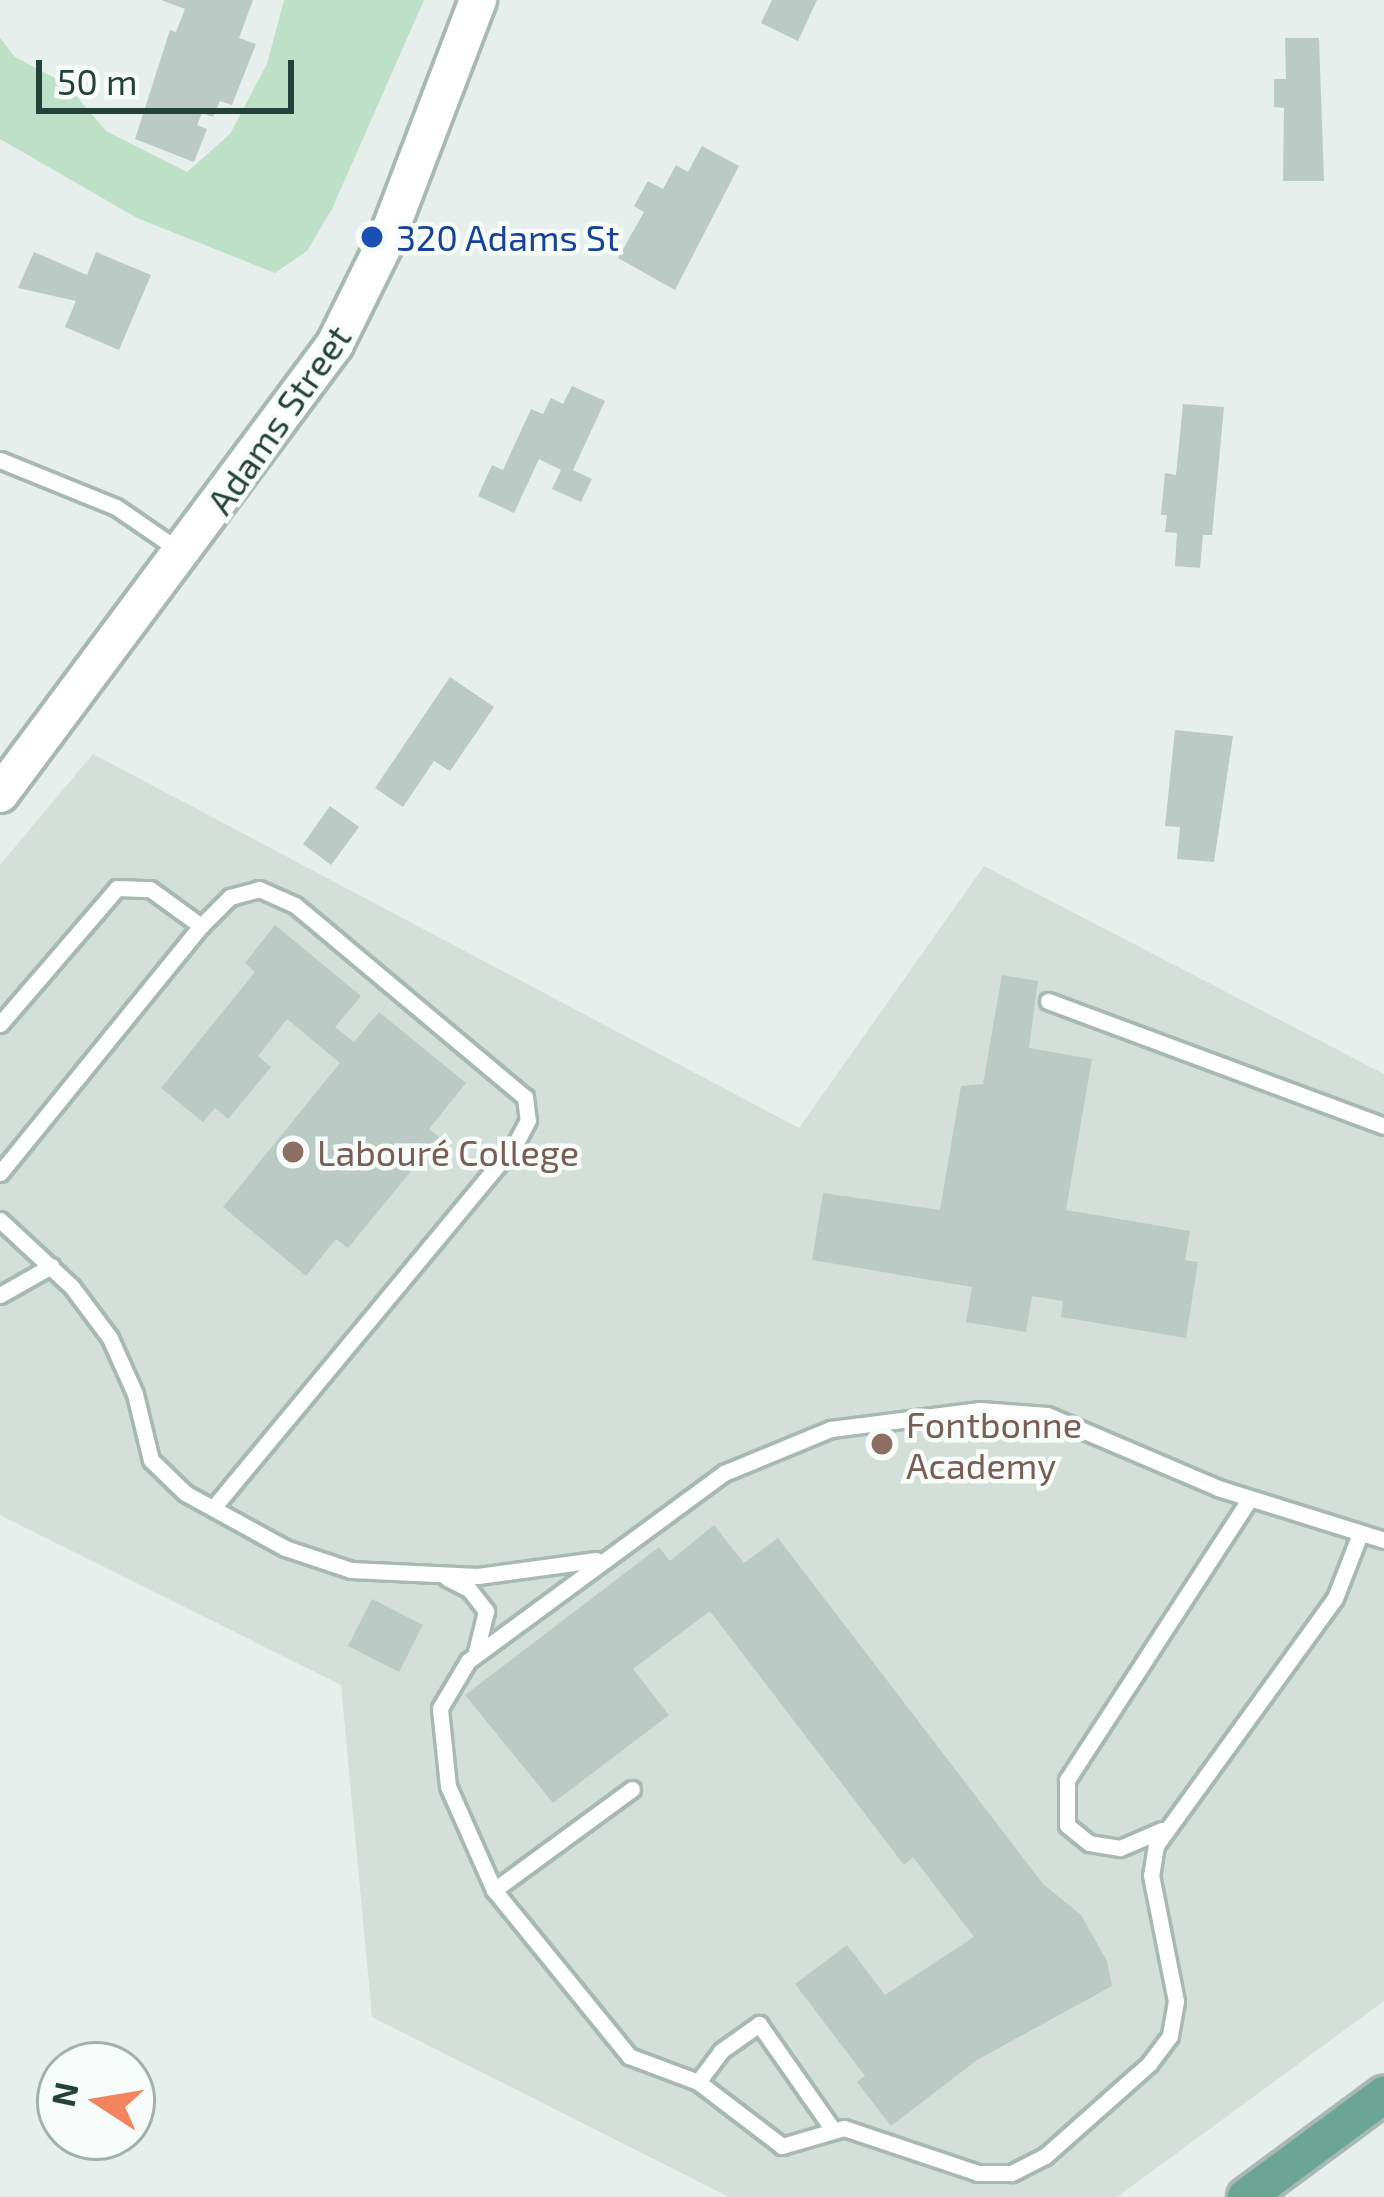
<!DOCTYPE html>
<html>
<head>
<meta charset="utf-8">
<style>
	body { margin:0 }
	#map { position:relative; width:1384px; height:2197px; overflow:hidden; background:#e6efeb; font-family:"Exo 2",sans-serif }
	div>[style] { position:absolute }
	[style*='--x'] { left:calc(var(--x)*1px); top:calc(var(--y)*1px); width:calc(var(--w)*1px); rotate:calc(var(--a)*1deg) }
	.built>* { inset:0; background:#d4dfda }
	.green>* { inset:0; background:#bfe0c8 }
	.building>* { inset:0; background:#bbcac4 }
	.roads { filter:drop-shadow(3px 0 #a8b8b2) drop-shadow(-3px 0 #a8b8b2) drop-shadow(0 3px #a8b8b2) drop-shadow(0 -3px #a8b8b2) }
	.service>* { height:15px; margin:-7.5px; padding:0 7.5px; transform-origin:7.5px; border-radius:7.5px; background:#fff }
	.secondary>* { height:36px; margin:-18px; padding:0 18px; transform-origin:18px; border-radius:18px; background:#fff }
	.primary>* { height:36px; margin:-18px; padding:0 18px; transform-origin:18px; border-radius:18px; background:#6aa596 }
	.dots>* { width:33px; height:33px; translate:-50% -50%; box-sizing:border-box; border:6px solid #f7fbf9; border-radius:50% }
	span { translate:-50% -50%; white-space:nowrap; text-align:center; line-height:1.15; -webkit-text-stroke:9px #f7fbf9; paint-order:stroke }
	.transit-label { font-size:36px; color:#164399 }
	.left { translate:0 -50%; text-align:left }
	.street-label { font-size:36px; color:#24423a }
	.education-label { font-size:36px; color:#785e54 }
	.north { position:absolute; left:36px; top:2041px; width:120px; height:120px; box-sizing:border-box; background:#f7fbf9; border:3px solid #a3b1ad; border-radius:50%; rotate:282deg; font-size:33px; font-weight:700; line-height:48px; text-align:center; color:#24423a }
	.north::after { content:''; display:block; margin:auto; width:42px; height:54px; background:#f4845f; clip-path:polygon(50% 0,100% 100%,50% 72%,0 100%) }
	.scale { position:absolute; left:36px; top:60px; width:258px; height:54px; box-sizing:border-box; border:6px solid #24423a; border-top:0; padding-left:15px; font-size:36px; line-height:42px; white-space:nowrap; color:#24423a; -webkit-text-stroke:9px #f7fbf9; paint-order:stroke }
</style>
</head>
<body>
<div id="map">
	<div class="built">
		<div style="clip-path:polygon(93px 754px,799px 1128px,984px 866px,1384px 1074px,1384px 2001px,1117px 2197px,729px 2197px,372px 2017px,341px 1685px,0 1515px,0 865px)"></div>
	</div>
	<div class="green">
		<div style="clip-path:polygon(284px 0,424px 0,332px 209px,307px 251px,275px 273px,137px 218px,0 139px,0 38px,15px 57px,66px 84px,106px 131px,187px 172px,230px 134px,267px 64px)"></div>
	</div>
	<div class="building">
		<div style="clip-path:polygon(161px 0,253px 0,239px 38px,256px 44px,232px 105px,220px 101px,213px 117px,202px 113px,197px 125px,207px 129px,194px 162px,135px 139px,170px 30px,176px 32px,185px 9px)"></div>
		<div style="clip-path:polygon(772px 0,817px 0,798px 41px,761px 23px)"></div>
		<div style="clip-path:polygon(1285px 38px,1319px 38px,1324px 181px,1283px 181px,1284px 108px,1274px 107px,1274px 79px,1286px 79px)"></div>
		<div style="clip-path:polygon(702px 146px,739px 166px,675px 290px,618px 258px,644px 212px,634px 206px,648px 181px,663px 189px,676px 165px,688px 172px)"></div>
		<div style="clip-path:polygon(34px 252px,87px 275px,96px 252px,151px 275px,119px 350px,65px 327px,76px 301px,18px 288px)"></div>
		<div style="clip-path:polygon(572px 386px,605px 401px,573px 470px,592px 479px,581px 502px,552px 489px,561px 470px,539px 459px,514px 513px,478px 496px,492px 465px,503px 470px,531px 409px,543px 414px,551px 398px,563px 404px)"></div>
		<div style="clip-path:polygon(1183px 404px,1224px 407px,1212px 535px,1203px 535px,1200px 568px,1175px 566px,1177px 533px,1165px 532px,1167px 515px,1161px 515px,1165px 473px,1176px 475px)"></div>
		<div style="clip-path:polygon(450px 677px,494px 707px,450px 771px,434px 761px,403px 807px,375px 788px)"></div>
		<div style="clip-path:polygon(1175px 730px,1233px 736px,1214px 862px,1177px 859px,1180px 827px,1165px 826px)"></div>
		<div style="clip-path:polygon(330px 806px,359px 827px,331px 865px,303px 844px)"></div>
		<div style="clip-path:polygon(275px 925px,361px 996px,335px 1027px,354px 1042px,379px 1012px,466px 1083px,429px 1129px,439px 1137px,348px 1248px,336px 1239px,306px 1276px,223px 1207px,340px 1063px,287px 1019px,258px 1056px,271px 1067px,228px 1119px,215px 1108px,203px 1122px,161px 1088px,255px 972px,245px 963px)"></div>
		<div style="clip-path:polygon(1002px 975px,1038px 981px,1029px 1048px,1092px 1059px,1066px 1210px,1190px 1231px,1185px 1260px,1198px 1262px,1186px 1338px,1061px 1317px,1063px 1301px,1032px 1296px,1026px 1332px,966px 1322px,972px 1287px,812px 1260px,823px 1193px,940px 1210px,961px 1086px,983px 1084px)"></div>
		<div style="clip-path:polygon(714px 1525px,744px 1563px,778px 1538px,1043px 1884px,1081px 1915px,1107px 1961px,1112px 1986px,977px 2060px,891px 2126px,857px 2082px,865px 2076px,795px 1984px,847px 1945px,885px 1995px,974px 1937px,913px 1857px,904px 1865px,710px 1611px,633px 1669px,669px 1715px,553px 1803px,465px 1695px,659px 1547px,670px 1561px)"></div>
		<div style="clip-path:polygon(372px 1599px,423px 1625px,399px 1672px,348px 1646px)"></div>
	</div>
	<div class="roads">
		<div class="service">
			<div style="--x:0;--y:460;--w:125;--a:22.1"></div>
			<div style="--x:116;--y:507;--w:78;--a:34.5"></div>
			<div style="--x:1048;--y:1001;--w:358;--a:20.4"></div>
			<div style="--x:0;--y:1024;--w:179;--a:-49.3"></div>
			<div style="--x:117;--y:888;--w:33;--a:2"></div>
			<div style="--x:150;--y:889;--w:63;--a:36"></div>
			<div style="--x:0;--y:1173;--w:318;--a:-50.9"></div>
			<div style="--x:201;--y:926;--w:41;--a:-45"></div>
			<div style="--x:230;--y:897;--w:30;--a:-15"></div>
			<div style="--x:259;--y:889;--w:39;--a:24"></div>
			<div style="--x:295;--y:905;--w:300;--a:39.9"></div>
			<div style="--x:525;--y:1097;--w:23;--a:83"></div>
			<div style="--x:528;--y:1120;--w:26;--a:118"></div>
			<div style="--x:516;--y:1143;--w:474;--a:129.7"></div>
			<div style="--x:0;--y:1220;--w:98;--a:42.9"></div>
			<div style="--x:72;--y:1287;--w:64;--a:53.3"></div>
			<div style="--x:110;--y:1338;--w:61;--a:65.9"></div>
			<div style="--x:135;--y:1394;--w:68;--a:76.4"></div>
			<div style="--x:151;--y:1460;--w:47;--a:44.1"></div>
			<div style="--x:185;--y:1493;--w:114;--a:28.8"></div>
			<div style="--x:285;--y:1548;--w:70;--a:18.4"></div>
			<div style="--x:351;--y:1570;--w:127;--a:2.7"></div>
			<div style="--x:478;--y:1576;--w:119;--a:-7.7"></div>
			<div style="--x:0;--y:1295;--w:59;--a:-29.6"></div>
			<div style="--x:1360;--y:1534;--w:69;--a:111.3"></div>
			<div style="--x:1335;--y:1598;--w:305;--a:125.9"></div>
			<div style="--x:1156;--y:1845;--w:30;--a:99"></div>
			<div style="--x:1151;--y:1875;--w:128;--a:78.8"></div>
			<div style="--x:1176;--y:2001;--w:36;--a:100"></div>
			<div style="--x:1170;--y:2036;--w:35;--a:127"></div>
			<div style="--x:1149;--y:2064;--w:139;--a:138.5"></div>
			<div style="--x:1045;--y:2156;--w:38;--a:153"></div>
			<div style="--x:1011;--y:2173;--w:33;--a:180"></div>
			<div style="--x:978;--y:2173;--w:141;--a:-161.4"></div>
			<div style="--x:844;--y:2128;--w:65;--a:163.8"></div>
			<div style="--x:782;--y:2146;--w:106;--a:-142.7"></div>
			<div style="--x:698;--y:2082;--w:74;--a:-159.4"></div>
			<div style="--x:629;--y:2056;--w:214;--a:-129.1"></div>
			<div style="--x:494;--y:1890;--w:114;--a:-113.9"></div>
			<div style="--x:448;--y:1786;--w:78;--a:-95.9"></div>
			<div style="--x:440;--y:1708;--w:55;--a:-59.2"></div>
			<div style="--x:468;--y:1661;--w:318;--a:-36.3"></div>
			<div style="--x:724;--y:1473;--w:116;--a:-22.4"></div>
			<div style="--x:831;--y:1429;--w:150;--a:-7.3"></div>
			<div style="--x:980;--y:1410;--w:67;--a:4.3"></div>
			<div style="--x:1047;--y:1415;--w:186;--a:23.1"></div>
			<div style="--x:1218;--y:1488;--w:174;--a:17.4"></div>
			<div style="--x:447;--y:1578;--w:25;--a:27"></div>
			<div style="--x:469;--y:1589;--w:28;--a:52"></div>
			<div style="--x:486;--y:1611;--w:42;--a:103.7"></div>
			<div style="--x:1162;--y:1830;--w:46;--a:156.8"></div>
			<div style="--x:1120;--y:1848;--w:31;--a:-171"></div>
			<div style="--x:1089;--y:1843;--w:28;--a:-141"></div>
			<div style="--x:1067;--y:1825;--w:45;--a:-90"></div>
			<div style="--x:1067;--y:1780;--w:334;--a:-57"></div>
			<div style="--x:494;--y:1890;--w:171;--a:-36.2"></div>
			<div style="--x:698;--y:2082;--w:39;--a:-53"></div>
			<div style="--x:721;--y:2051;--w:47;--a:-35.4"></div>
			<div style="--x:759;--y:2024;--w:126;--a:55"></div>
		</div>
		<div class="secondary">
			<div style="--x:0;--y:794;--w:561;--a:-53.33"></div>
			<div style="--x:335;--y:344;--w:115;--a:-63.7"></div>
			<div style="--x:386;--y:241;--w:258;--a:-69.1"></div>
		</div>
		<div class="primary">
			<div style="--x:1246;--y:2197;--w:172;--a:-36.5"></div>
		</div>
	</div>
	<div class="dots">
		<div style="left:372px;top:237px;background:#1a4fb4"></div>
		<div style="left:293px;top:1152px;background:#8d6e63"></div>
		<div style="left:882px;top:1444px;background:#8d6e63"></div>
	</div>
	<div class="transit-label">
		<span class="left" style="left:396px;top:237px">320 Adams St</span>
	</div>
	<div class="street-label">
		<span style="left:278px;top:419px;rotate:-55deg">Adams Street</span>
	</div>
	<div class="education-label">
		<span class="left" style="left:317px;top:1152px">Labouré College</span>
		<span class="left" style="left:906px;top:1444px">Fontbonne<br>Academy</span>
	</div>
	<div class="north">N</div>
	<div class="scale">50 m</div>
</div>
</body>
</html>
